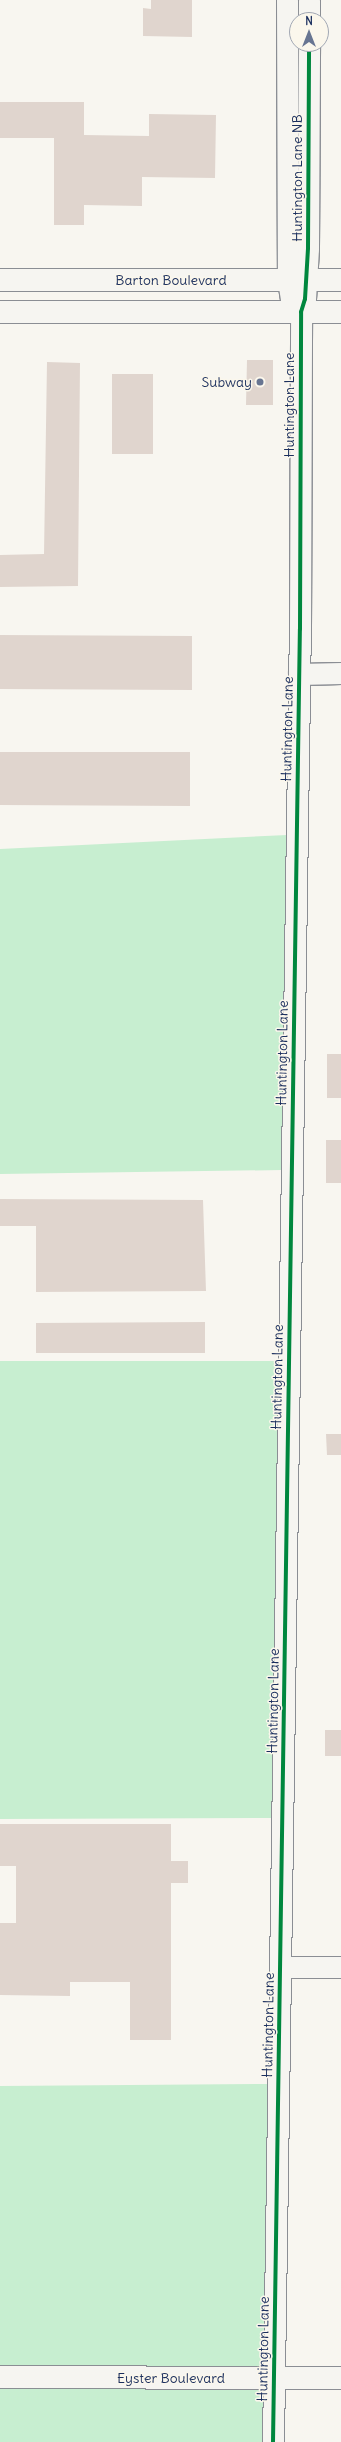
<!DOCTYPE html>
<html>
<head>
<meta charset="utf-8">
<style>
	body { margin:0 }
	#map { position:relative; width:341px; height:2442px; overflow:hidden; background:#f8f6f0; font-family:Delius,sans-serif }
	div>[style] { position:absolute }
	[style*='--x'] { left:calc(var(--x)*1px); top:calc(var(--y)*1px); width:calc(var(--w)*1px); rotate:calc(var(--a)*1deg) }
	.green>* { inset:0; background:#c7eed0 }
	.building>* { inset:0; background:#e0d5ce }
	.roads { filter:drop-shadow(1px 0 #8b8e94) drop-shadow(-1px 0 #8b8e94) drop-shadow(0 1px #8b8e94) drop-shadow(0 -1px #8b8e94) }
	.street>* { height:21px; margin:-10.5px; padding:0 10.5px; transform-origin:10.5px; border-radius:10.5px; background:#f6f5f1 }
	.secondary>* { height:22px; margin:-11px; padding:0 11px; transform-origin:11px; border-radius:11px; background:#f6f5f1 }
	.cycleway>* { height:4px; margin:-2px; padding:0 2px; transform-origin:2px; border-radius:2px; background:#00873e }
	.dots>* { width:11px; height:11px; translate:-50% -50%; box-sizing:border-box; border:2px solid #fbf7ec; border-radius:50% }
	span { translate:-50% -50%; white-space:nowrap; text-align:center; line-height:1.15; -webkit-text-stroke:3px #fbf7ec; paint-order:stroke }
	.street-label { font-size:14px; color:#1b2f5e }
	.poi-label { font-size:14px; color:#1b2f5e }
	.right { translate:-100% -50%; text-align:right }
	.north { position:absolute; left:289px; top:12px; width:40px; height:40px; box-sizing:border-box; background:#fbf7ec; border:1px solid #a1a7b3; border-radius:50%; rotate:0deg; font-size:11px; font-weight:700; line-height:16px; text-align:center; color:#1b2f5e }
	.north::after { content:''; display:block; margin:auto; width:14px; height:18px; background:#687591; clip-path:polygon(50% 0,100% 100%,50% 72%,0 100%) }
</style>
</head>
<body>
<div id="map">
	<div class="green">
		<div style="clip-path:polygon(287px 835px,282px 1170px,0 1174px,0 849px)"></div>
		<div style="clip-path:polygon(0 1361px,279px 1361px,272px 1818px,0 1819px)"></div>
		<div style="clip-path:polygon(269px 2084px,264px 2367px,0 2366px,0 2086px)"></div>
		<div style="clip-path:polygon(0 2388px,264px 2389px,264px 2442px,0 2442px)"></div>
	</div>
	<div class="building">
		<div style="clip-path:polygon(151px 0,192px 0,192px 37px,143px 36px,143px 8px,151px 9px)"></div>
		<div style="clip-path:polygon(0 102px,84px 102px,84px 135px,149px 136px,149px 114px,216px 115px,215px 178px,142px 177px,142px 206px,84px 205px,84px 225px,54px 225px,54px 138px,0 138px)"></div>
		<div style="clip-path:polygon(247px 360px,273px 360px,273px 405px,246px 405px)"></div>
		<div style="clip-path:polygon(47px 362px,80px 363px,78px 586px,0 587px,0 555px,44px 554px)"></div>
		<div style="clip-path:polygon(112px 374px,153px 374px,153px 454px,112px 454px)"></div>
		<div style="clip-path:polygon(0 635px,192px 636px,192px 690px,0 689px)"></div>
		<div style="clip-path:polygon(0 752px,190px 752px,190px 806px,0 805px)"></div>
		<div style="clip-path:polygon(327px 1054px,341px 1054px,341px 1098px,327px 1098px)"></div>
		<div style="clip-path:polygon(326px 1140px,341px 1140px,341px 1183px,326px 1183px)"></div>
		<div style="clip-path:polygon(0 1199px,203px 1200px,206px 1291px,36px 1292px,36px 1226px,0 1226px)"></div>
		<div style="clip-path:polygon(205px 1322px,205px 1353px,36px 1353px,36px 1323px)"></div>
		<div style="clip-path:polygon(326px 1434px,341px 1434px,341px 1455px,327px 1455px)"></div>
		<div style="clip-path:polygon(325px 1730px,341px 1730px,341px 1756px,325px 1756px)"></div>
		<div style="clip-path:polygon(0 1824px,171px 1824px,171px 1861px,188px 1861px,188px 1883px,171px 1883px,171px 2040px,130px 2040px,130px 1982px,70px 1982px,70px 1996px,0 1995px,0 1923px,16px 1923px,16px 1866px,0 1866px)"></div>
	</div>
	<div class="roads">
		<div class="street">
			<div style="--x:287;--y:0;--w:280;--a:89.8"></div>
			<div style="--x:288;--y:280;--w:20;--a:81"></div>
			<div style="--x:291;--y:300;--w:16;--a:50"></div>
			<div style="--x:309;--y:0;--w:20;--a:90"></div>
			<div style="--x:299;--y:674;--w:42;--a:-1.4"></div>
			<div style="--x:280;--y:1967;--w:61;--a:0"></div>
			<div style="--x:273;--y:2442;--w:1813;--a:-89.15"></div>
			<div style="--x:300;--y:629;--w:317;--a:-89.8"></div>
			<div style="--x:301;--y:312;--w:14;--a:-73"></div>
			<div style="--x:305;--y:299;--w:51;--a:-86.6"></div>
			<div style="--x:308;--y:248;--w:204;--a:-89.7"></div>
		</div>
		<div class="secondary">
			<div style="--x:0;--y:280;--w:341;--a:0"></div>
			<div style="--x:0;--y:312;--w:341;--a:0"></div>
			<div style="--x:0;--y:2377;--w:341;--a:0.2"></div>
		</div>
	</div>
	<div class="cycleway">
		<div style="--x:273;--y:2442;--w:1813;--a:-89.15"></div>
		<div style="--x:300;--y:629;--w:317;--a:-89.8"></div>
		<div style="--x:301;--y:312;--w:14;--a:-73"></div>
		<div style="--x:305;--y:299;--w:51;--a:-86.6"></div>
		<div style="--x:308;--y:248;--w:204;--a:-89.7"></div>
	</div>
	<div class="dots">
		<div style="left:260px;top:382px;background:#687591"></div>
	</div>
	<div class="street-label">
		<span style="left:297px;top:178px;rotate:-90deg">Huntington Lane NB</span>
		<span style="left:171px;top:280px">Barton Boulevard</span>
		<span style="left:289px;top:405px;rotate:-90deg">Huntington Lane</span>
		<span style="left:287px;top:729px;rotate:-89deg">Huntington Lane</span>
		<span style="left:282px;top:1053px;rotate:-89deg">Huntington Lane</span>
		<span style="left:277px;top:1377px;rotate:-89deg">Huntington Lane</span>
		<span style="left:273px;top:1701px;rotate:-89deg">Huntington Lane</span>
		<span style="left:268px;top:2025px;rotate:-89deg">Huntington Lane</span>
		<span style="left:263px;top:2349px;rotate:-89deg">Huntington Lane</span>
		<span style="left:171px;top:2378px">Eyster Boulevard</span>
	</div>
	<div class="poi-label">
		<span class="right" style="left:252px;top:382px">Subway</span>
	</div>
	<div class="north">N</div>
</div>
</body>
</html>
